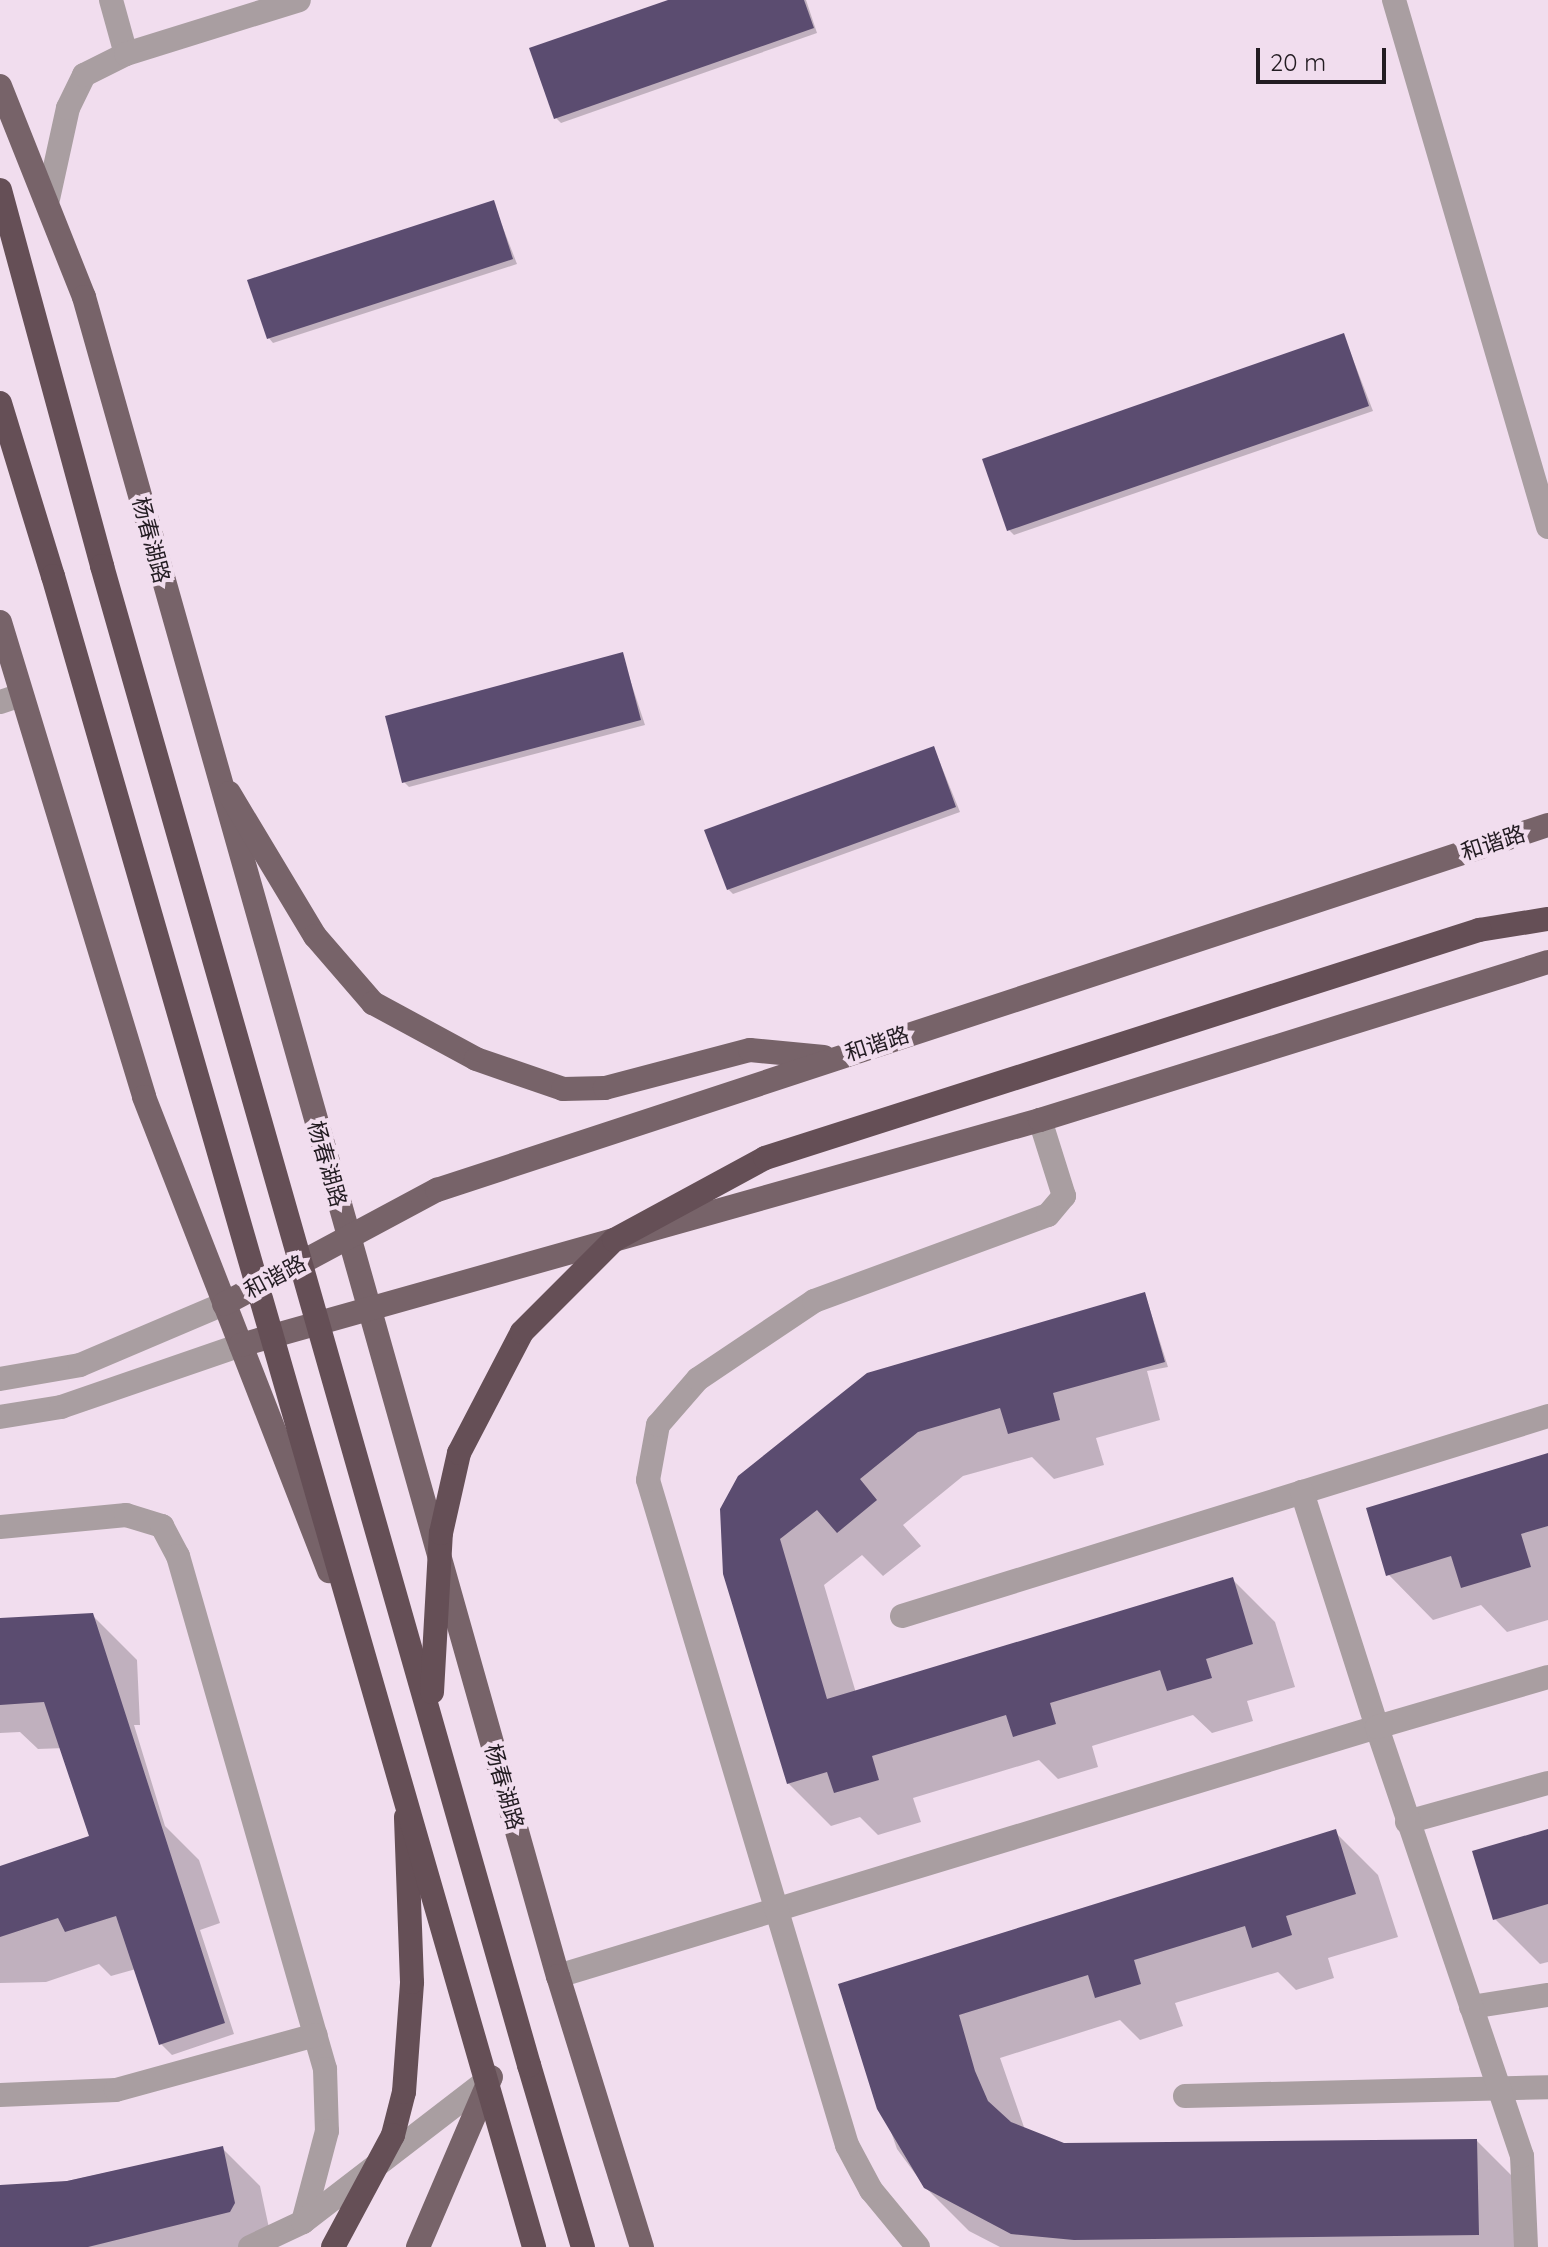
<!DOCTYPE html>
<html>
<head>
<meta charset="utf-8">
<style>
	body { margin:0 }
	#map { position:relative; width:1548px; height:2247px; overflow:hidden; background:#f1ddee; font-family:Quicksand,"Noto Sans SC",sans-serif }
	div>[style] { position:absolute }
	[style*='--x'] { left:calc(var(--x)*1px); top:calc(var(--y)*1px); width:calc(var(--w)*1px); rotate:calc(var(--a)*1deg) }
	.shadow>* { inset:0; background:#0003 }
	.building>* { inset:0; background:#5b4c70 }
	.minor>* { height:24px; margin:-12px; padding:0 12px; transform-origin:12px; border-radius:12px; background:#a99ea1 }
	.major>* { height:24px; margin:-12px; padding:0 12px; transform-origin:12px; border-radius:12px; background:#776369 }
	.highway>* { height:24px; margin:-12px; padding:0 12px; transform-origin:12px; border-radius:12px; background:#654f56 }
	.highway-bridge>* { height:24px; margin:-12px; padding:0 12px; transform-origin:12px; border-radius:12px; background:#654f56 }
	span { translate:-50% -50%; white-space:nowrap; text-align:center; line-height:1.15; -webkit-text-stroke:8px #f1ddee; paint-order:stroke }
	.street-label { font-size:22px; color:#231c22 }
	.scale { position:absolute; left:1256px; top:48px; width:130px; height:36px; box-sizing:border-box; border:4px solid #231c22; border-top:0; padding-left:10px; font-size:24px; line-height:28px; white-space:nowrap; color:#231c22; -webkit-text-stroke:6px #f1ddee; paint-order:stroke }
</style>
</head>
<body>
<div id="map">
	<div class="shadow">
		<div style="clip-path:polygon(674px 0,806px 0,817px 33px,561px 123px,556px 118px)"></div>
		<div style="clip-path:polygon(493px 202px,517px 264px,273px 343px,268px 337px)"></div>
		<div style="clip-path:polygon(1344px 336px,1373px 411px,1014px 535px,1009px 530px)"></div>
		<div style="clip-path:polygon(622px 655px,645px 725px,409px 787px,404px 782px)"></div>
		<div style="clip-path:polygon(934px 748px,960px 812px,733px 894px,728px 889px)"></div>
		<div style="clip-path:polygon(1145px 1294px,1168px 1367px,1147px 1371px,1160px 1420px,1096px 1438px,1104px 1465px,1054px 1479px,1032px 1457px,963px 1476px,903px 1525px,921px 1546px,883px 1576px,862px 1555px,824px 1585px,856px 1693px,1232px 1579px,1275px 1622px,1295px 1687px,1247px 1701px,1253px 1721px,1212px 1733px,1193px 1715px,1092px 1746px,1098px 1767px,1058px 1779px,1039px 1760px,913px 1798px,921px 1822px,878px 1835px,860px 1817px,831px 1826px,788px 1783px,722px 1509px)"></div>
		<div style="clip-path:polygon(1548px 1456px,1548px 1620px,1507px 1632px,1481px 1605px,1433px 1620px,1388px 1574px)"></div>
		<div style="clip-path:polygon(92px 1615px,137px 1660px,140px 1725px,134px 1725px,165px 1826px,199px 1860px,220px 1923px,200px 1930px,234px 2034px,172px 2055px,161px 2044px,136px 1969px,111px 1976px,99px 1964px,46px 1982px,0 1983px,0 1868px,91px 1837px,65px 1748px,38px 1749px,20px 1732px,0 1733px,0 1620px)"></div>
		<div style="clip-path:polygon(1548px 1831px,1548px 1962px,1540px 1964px,1495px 1919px)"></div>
		<div style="clip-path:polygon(1335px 1832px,1378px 1875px,1398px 1937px,1328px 1958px,1334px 1978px,1296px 1990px,1278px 1972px,1175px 2003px,1183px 2026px,1140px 2040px,1120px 2020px,1000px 2058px,1025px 2130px,1063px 2145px,1477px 2141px,1520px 2184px,1521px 2247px,1000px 2247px,969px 2231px,925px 2187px,897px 2149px,840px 1985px)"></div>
		<div style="clip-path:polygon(222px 2148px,260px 2186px,272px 2242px,267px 2247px,0 2247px,0 2187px,39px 2187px)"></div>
	</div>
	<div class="building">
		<div style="clip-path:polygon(668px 0,804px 0,814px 28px,554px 119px,529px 48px)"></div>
		<div style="clip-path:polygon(494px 200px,513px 259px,267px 339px,247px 280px)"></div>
		<div style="clip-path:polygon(1344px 333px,1369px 406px,1007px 531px,982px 459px)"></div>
		<div style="clip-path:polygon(623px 652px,641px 720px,402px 783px,385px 716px)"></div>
		<div style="clip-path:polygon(934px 746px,956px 807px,727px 890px,704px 830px)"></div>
		<div style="clip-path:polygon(1145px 1292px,1165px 1362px,1053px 1393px,1060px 1420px,1008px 1434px,1000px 1408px,918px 1432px,860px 1479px,877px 1500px,837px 1533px,817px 1510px,780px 1539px,827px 1699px,1233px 1577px,1253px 1644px,1206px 1659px,1212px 1678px,1167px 1691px,1160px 1670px,1050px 1703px,1056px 1724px,1013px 1737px,1006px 1715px,872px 1756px,879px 1780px,834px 1793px,827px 1772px,787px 1784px,723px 1574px,720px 1509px,738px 1476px,867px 1373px)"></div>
		<div style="clip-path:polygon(1548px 1453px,1548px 1526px,1521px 1534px,1531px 1567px,1461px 1588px,1451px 1556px,1386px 1576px,1366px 1508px)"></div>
		<div style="clip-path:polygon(93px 1613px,225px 2023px,159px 2045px,116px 1916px,65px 1932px,58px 1918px,0 1937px,0 1866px,89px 1836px,44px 1702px,0 1705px,0 1618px)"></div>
		<div style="clip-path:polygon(1336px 1829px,1356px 1894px,1286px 1916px,1292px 1935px,1252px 1948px,1245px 1926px,1134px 1960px,1141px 1984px,1095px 1998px,1088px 1975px,959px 2015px,975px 2071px,988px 2101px,1011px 2122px,1064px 2143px,1477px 2139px,1479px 2235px,1074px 2240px,1011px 2234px,924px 2188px,877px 2109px,838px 1984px)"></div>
		<div style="clip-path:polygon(1548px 1829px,1548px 1904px,1493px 1920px,1472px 1851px)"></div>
		<div style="clip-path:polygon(223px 2146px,235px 2203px,230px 2212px,88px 2247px,0 2247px,0 2185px,67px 2181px)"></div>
	</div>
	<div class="minor">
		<div style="--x:111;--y:0;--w:56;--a:74.5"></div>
		<div style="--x:1394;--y:0;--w:549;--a:73.71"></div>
		<div style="--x:48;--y:199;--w:93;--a:-77.6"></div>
		<div style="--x:68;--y:108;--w:37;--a:-64"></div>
		<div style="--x:84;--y:75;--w:47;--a:-26.6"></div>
		<div style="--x:126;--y:54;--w:181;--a:-17.3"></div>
		<div style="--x:0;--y:702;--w:22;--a:-18"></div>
		<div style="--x:0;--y:1379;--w:81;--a:-9.9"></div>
		<div style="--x:80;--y:1365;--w:156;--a:-23"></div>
		<div style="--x:0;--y:1417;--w:62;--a:-9.3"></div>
		<div style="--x:61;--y:1407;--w:190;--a:-19"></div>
		<div style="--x:0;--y:1527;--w:127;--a:-5.4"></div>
		<div style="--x:126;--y:1515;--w:38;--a:17"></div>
		<div style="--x:162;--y:1526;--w:34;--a:62"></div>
		<div style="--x:178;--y:1556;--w:534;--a:74.01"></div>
		<div style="--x:325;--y:2069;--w:62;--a:88.2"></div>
		<div style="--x:327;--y:2131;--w:94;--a:104.8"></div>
		<div style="--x:902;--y:1616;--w:676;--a:-17.2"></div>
		<div style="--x:1407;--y:1822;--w:146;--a:-15.5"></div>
		<div style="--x:558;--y:1976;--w:856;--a:-16.91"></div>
		<div style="--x:1377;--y:1727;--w:247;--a:-107.7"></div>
		<div style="--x:1471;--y:2007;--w:78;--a:-8.9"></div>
		<div style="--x:0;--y:2095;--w:116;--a:-2.5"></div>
		<div style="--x:116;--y:2090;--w:207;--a:-15.4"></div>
		<div style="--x:1185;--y:2096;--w:363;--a:-1.4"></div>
		<div style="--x:250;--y:2247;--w:59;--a:-25.3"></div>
		<div style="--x:303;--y:2222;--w:237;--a:-37.6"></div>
		<div style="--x:918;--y:2247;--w:74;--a:-129.5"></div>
		<div style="--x:871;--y:2190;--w:51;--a:-118.1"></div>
		<div style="--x:847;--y:2145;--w:694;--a:-106.66"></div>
		<div style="--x:648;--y:1480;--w:56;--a:-79.7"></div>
		<div style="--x:658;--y:1425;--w:61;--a:-49"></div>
		<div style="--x:698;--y:1379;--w:140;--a:-33.9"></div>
		<div style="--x:814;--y:1301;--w:249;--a:-20.2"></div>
		<div style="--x:1048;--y:1215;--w:25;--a:-50"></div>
		<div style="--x:1064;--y:1196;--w:80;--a:-107.5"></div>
		<div style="--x:1526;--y:2247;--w:91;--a:-92.5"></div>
		<div style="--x:1522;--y:2156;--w:453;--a:-108.7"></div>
		<div style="--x:1377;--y:1727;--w:178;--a:-16.3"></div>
	</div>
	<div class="major">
		<div style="--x:0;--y:86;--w:227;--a:68.3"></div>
		<div style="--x:84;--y:297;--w:1745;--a:74.24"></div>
		<div style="--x:558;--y:1976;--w:284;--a:72.8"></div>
		<div style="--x:0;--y:622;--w:496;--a:73.1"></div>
		<div style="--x:144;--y:1097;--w:509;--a:68.68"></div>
		<div style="--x:229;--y:793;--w:167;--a:59"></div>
		<div style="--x:315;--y:936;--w:89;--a:49.1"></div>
		<div style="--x:373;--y:1003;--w:117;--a:28.5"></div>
		<div style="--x:476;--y:1059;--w:92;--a:19"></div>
		<div style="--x:563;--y:1089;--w:42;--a:-1.4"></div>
		<div style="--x:605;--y:1088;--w:150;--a:-14.7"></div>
		<div style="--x:750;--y:1050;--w:74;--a:5.4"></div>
		<div style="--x:224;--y:1304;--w:242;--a:-28.2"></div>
		<div style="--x:437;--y:1190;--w:1169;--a:-18.19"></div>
		<div style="--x:241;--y:1345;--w:830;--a:-15.73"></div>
		<div style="--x:1040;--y:1120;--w:532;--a:-17.28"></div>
		<div style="--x:418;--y:2247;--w:185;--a:-66.8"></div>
	</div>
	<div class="highway">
		<div style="--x:0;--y:190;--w:390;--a:74.8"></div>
		<div style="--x:0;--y:403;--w:181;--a:73"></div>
		<div style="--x:1479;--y:930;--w:70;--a:-9.1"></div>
		<div style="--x:529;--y:2065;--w:190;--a:73.5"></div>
		<div style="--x:393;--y:2135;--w:44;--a:-75.7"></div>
		<div style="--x:404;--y:2092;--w:110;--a:-85.8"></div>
		<div style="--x:412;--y:1982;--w:165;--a:-92.1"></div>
	</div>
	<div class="highway-bridge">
		<div style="--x:102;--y:566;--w:1559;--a:74.1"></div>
		<div style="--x:53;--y:576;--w:1739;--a:73.94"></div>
		<div style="--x:432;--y:1692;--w:159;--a:-86.8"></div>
		<div style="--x:441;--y:1533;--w:82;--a:-77.3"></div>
		<div style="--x:459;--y:1453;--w:136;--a:-62.5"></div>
		<div style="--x:522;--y:1332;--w:130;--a:-45"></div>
		<div style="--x:614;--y:1240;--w:172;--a:-28.5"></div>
		<div style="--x:765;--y:1158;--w:750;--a:-17.71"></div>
		<div style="--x:333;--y:2247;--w:127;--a:-61.8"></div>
	</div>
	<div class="street-label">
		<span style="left:151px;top:540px;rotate:75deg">杨春湖路</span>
		<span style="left:1493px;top:843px;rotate:-18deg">和谐路</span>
		<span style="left:877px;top:1044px;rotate:-18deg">和谐路</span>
		<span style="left:327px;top:1164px;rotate:74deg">杨春湖路</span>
		<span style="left:275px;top:1277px;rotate:-28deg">和谐路</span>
		<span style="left:504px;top:1787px;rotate:74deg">杨春湖路</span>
	</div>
	<div class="scale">20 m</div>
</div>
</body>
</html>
